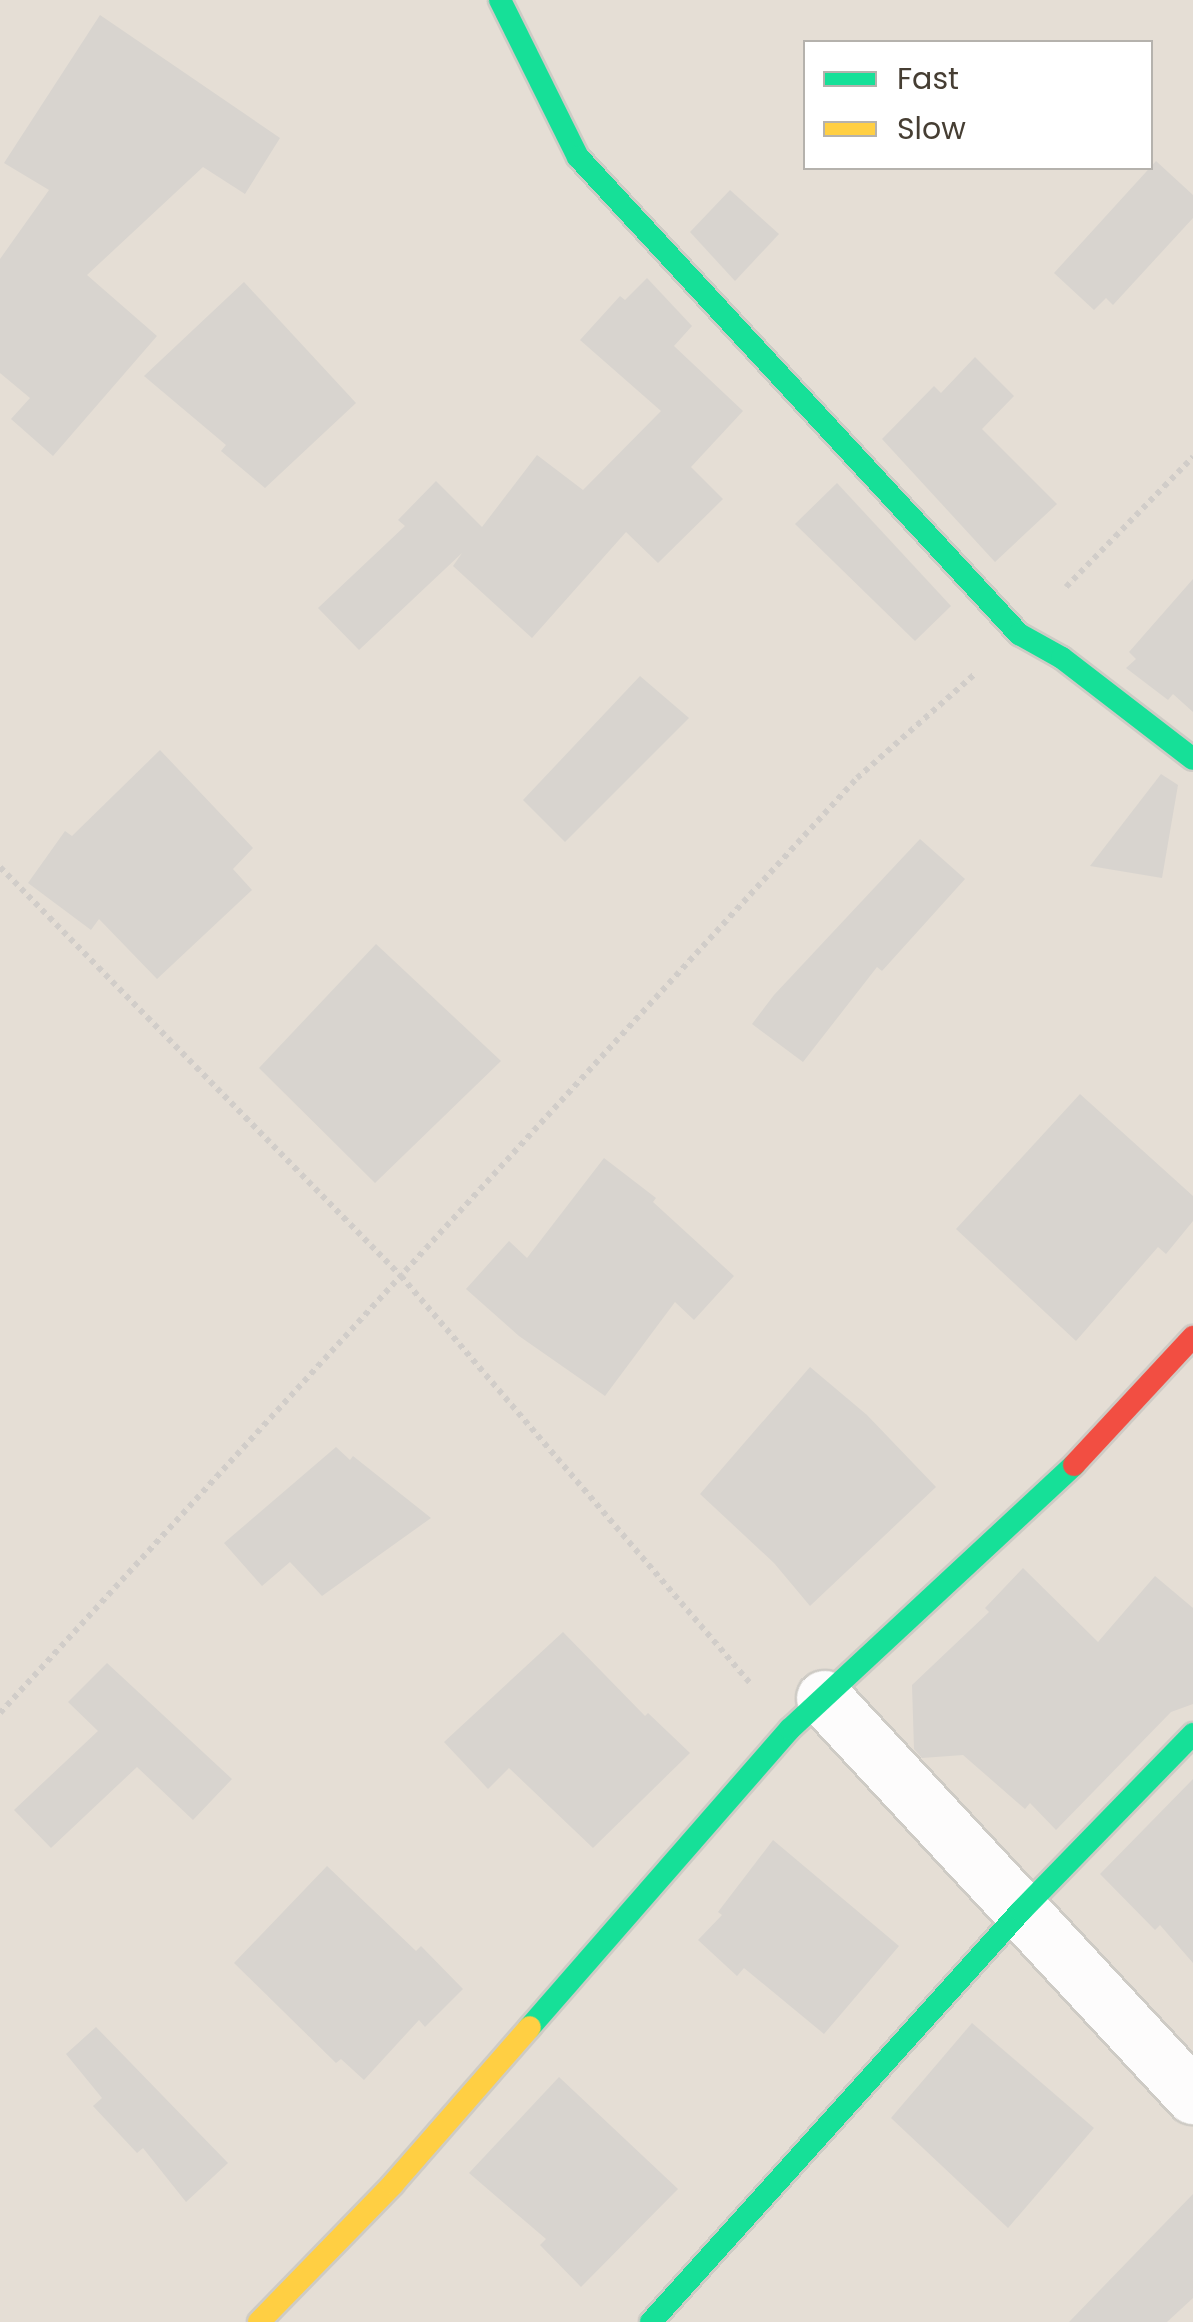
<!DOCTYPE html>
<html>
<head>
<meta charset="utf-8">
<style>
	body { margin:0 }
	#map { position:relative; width:1193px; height:2322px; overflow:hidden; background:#f0ede8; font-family:Poppins,sans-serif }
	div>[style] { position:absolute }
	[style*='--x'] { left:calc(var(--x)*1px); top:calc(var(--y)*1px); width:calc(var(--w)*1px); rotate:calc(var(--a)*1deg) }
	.residential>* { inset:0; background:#e5ded5 }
	.building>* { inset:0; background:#d8d4cf }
	.path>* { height:6px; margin-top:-3px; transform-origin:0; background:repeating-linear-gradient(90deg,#d1cdc9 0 5px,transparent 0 10px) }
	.roads { filter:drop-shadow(2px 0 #cecbc5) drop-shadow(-2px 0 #cecbc5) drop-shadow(0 2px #cecbc5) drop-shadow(0 -2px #cecbc5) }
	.street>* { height:55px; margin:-27.5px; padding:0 27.5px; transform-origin:27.5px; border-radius:27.5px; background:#fdfcfc }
	.fast>* { height:22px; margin:-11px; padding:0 11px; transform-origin:11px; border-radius:11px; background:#16e098 }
	.slow>* { height:22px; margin:-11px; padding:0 11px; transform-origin:11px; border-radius:11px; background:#ffcf43 }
	.jam>* { height:22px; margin:-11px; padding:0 11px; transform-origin:11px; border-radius:11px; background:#f24e42 }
	span { translate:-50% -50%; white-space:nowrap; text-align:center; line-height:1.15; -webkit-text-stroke:8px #fff; paint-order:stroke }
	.legend { position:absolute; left:803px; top:40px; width:350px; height:130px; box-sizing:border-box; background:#fff; border:2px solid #b5b2ad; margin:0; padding:12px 18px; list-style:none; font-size:30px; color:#463e33 }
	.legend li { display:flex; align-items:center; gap:20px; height:50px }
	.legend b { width:50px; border:2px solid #b5b2ad }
</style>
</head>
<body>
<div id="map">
	<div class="residential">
		<div style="clip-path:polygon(evenodd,0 0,1193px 0,1193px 2322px,0 2322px,0 0,806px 42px,1150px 42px,1150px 168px,806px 168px,806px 42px)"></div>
	</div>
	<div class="building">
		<div style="clip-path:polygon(100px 15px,280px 138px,245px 194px,203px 167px,87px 275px,157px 336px,53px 456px,11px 419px,30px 398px,0 373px,0 259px,49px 190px,4px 163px)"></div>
		<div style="clip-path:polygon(1156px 161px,1193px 195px,1193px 218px,1113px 305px,1106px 298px,1094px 310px,1054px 273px)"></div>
		<div style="clip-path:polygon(730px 190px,779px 234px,735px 281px,690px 232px)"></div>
		<div style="clip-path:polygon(647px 278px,692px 326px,674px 346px,743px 411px,691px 467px,723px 499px,658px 563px,626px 532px,532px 638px,453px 566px,462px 553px,359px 650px,318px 608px,405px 526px,398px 520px,436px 481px,482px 527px,537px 455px,583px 490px,661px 411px,580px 340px,620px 296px,625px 300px)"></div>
		<div style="clip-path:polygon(244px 282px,356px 403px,265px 488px,221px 451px,226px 445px,144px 376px)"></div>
		<div style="clip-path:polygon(975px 357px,1014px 396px,982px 429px,1057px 504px,995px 562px,882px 439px,934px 386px,941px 393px)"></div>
		<div style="clip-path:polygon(837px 483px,951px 606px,915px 641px,795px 524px)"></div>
		<div style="clip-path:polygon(1193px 579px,1193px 712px,1173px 694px,1168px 700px,1126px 668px,1136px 659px,1129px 652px)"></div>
		<div style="clip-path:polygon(640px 676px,689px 718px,565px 842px,523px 800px)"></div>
		<div style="clip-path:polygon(160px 750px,253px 848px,233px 869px,252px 890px,157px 979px,99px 919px,91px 930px,28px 883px,65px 831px,72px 836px)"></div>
		<div style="clip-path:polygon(1161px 774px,1178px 785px,1162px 878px,1090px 866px)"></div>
		<div style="clip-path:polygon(920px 839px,965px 879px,882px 971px,877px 967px,803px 1062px,752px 1024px,774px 995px)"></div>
		<div style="clip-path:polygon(376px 944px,501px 1061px,375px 1183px,259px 1068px)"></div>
		<div style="clip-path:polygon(1080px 1094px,1193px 1196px,1193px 1221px,1166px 1254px,1158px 1247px,1076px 1341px,956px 1229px)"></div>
		<div style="clip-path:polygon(604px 1158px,656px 1198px,653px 1202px,734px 1276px,694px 1320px,675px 1302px,605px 1396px,519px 1336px,466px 1289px,509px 1241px,527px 1258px)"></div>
		<div style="clip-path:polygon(810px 1367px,867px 1415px,936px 1487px,810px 1606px,774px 1563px,700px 1494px)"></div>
		<div style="clip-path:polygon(336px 1447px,350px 1460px,353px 1456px,431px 1518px,322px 1596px,290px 1562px,262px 1586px,224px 1543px)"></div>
		<div style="clip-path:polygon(1023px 1568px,1098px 1642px,1155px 1576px,1193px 1608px,1193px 1704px,1171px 1712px,1056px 1830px,1030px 1803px,1025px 1809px,963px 1755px,922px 1758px,914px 1749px,912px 1685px,989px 1612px,985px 1608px)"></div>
		<div style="clip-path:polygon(563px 1632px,645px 1716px,648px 1713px,690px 1753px,593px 1848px,509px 1768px,488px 1789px,444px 1742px)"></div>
		<div style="clip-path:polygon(107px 1663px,232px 1779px,193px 1820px,137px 1767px,51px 1848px,14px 1810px,98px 1731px,68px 1702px)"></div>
		<div style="clip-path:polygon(1193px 1779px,1193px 1963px,1160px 1925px,1155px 1930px,1100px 1874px)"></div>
		<div style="clip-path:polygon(773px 1840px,899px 1946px,824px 2034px,744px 1968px,737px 1976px,698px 1940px,722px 1915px,718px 1912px)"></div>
		<div style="clip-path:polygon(327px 1866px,416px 1951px,421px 1946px,463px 1989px,425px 2027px,419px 2020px,364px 2080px,341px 2059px,336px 2063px,234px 1963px)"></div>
		<div style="clip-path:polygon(972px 2023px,1094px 2128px,1008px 2228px,891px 2118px)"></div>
		<div style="clip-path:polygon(96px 2027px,228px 2163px,186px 2202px,143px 2148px,137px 2153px,93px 2106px,102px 2098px,66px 2054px)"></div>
		<div style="clip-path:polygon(559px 2077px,678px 2189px,581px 2287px,540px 2245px,546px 2239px,469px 2173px)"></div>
		<div style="clip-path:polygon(1193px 2194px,1193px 2298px,1167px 2322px,1069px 2322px)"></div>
	</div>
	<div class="path">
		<div style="--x:1066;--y:587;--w:182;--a:-45.7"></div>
		<div style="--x:0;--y:867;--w:573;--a:45.57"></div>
		<div style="--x:401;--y:1276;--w:536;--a:49.39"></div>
		<div style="--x:0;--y:1713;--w:1268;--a:-47.49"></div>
		<div style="--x:857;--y:778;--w:156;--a:-41.4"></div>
	</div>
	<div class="roads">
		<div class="street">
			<div style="--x:824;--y:1698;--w:543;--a:47.17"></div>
		</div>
		<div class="fast">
			<div style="--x:500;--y:0;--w:175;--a:63.6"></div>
			<div style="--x:578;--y:157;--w:650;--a:47.25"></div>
			<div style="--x:1019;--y:634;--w:49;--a:29.2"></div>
			<div style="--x:1062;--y:658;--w:165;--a:37.6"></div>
			<div style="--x:530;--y:2027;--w:395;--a:-48.9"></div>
			<div style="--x:790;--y:1729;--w:388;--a:-42.9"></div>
			<div style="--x:651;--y:2322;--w:553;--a:-48.01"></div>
			<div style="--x:1021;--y:1911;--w:247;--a:-45.8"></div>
		</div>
		<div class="slow">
			<div style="--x:259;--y:2322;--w:192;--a:-45.8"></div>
			<div style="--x:393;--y:2184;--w:208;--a:-48.9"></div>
		</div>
		<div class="jam">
			<div style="--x:1074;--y:1465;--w:175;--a:-47.1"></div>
		</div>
	</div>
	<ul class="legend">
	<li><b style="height:12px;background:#16e098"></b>Fast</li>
	<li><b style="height:12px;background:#ffcf43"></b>Slow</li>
	</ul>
</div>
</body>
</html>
